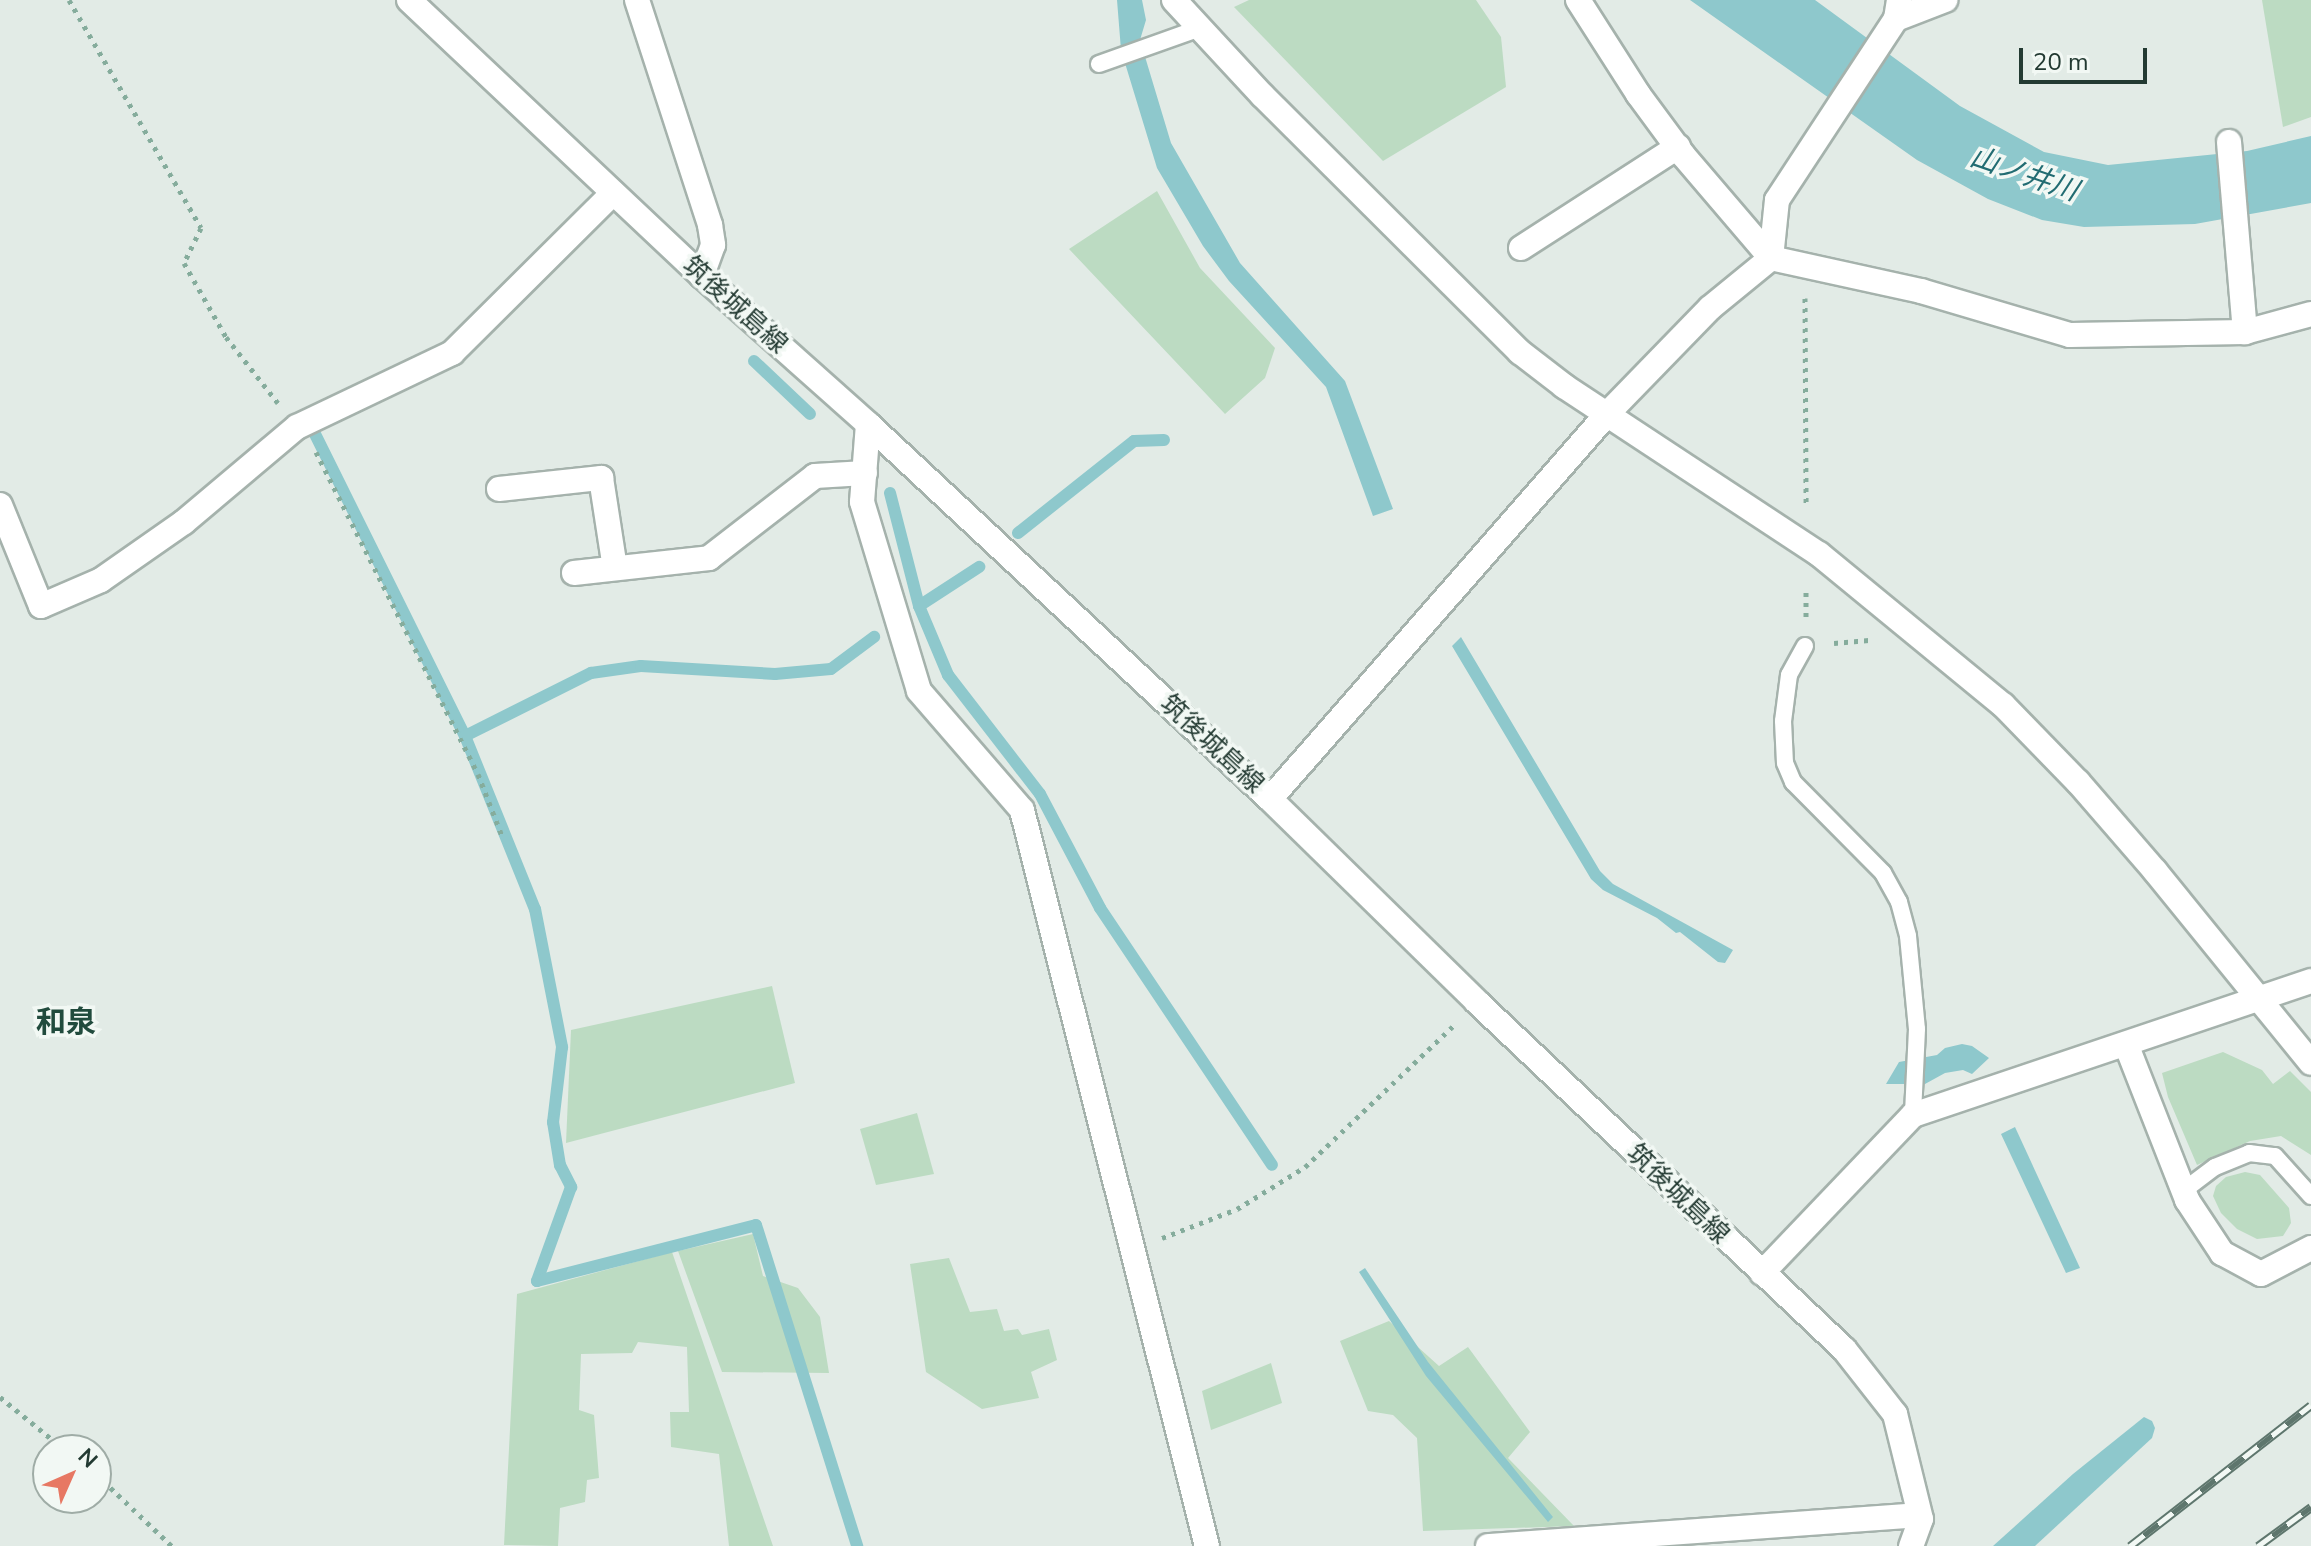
<!DOCTYPE html>
<html>
<head>
<meta charset="utf-8">
<style>
	body { margin:0 }
	#map { position:relative; width:2311px; height:1546px; overflow:hidden; background:#e2ebe6; font-family:"Nunito Sans","Noto Sans JP",sans-serif }
	div>[style] { position:absolute }
	[style*='--x'] { left:calc(var(--x)*1px); top:calc(var(--y)*1px); width:calc(var(--w)*1px); rotate:calc(var(--a)*1deg) }
	.green>* { inset:0; background:#bcdbc2 }
	.water>* { inset:0; background:#8ec8cc }
	.stream>* { height:12px; margin:-6px; padding:0 6px; transform-origin:6px; border-radius:6px; background:#8ec8cc }
	.path>* { height:5px; margin-top:-2.5px; transform-origin:0; background:repeating-linear-gradient(90deg,#85ac9c 0 4px,transparent 0 10px) }
	.roads { filter:drop-shadow(2px 0 #a5b2ac) drop-shadow(-2px 0 #a5b2ac) drop-shadow(0 2px #a5b2ac) drop-shadow(0 -2px #a5b2ac) }
	.lane>* { height:16px; margin:-8px; padding:0 8px; transform-origin:8px; border-radius:8px; background:#fff }
	.street>* { height:24px; margin:-12px; padding:0 12px; transform-origin:12px; border-radius:12px; background:#fff }
	.secondary>* { height:24px; margin:-12px; padding:0 12px; transform-origin:12px; border-radius:12px; background:#fff }
	.rail>* { height:9px; margin-top:-4.5px; transform-origin:0; background:repeating-linear-gradient(90deg,#f2f8f4 0 18px,#5e766d 0 36px); box-sizing:border-box; border-block:2px solid #5e766d }
	span { translate:-50% -50%; white-space:nowrap; text-align:center; line-height:1.15; -webkit-text-stroke:7px #f2f8f4; paint-order:stroke }
	.street-label { font-size:26px; color:#233a32 }
	.water-label { font-size:28px; color:#226c72; font-style:italic }
	.quarter-label { font-size:30px; color:#214b3d; font-weight:700 }
	.north { position:absolute; left:32px; top:1434px; width:80px; height:80px; box-sizing:border-box; background:#f2f8f4; border:2px solid #9faca6; border-radius:50%; rotate:45deg; font-size:22px; font-weight:700; line-height:32px; text-align:center; color:#233a32 }
	.north::after { content:''; display:block; margin:auto; width:28px; height:36px; background:#e77863; clip-path:polygon(50% 0,100% 100%,50% 72%,0 100%) }
	.scale { position:absolute; left:2019px; top:48px; width:128px; height:36px; box-sizing:border-box; border:4px solid #233a32; border-top:0; padding-left:10px; font-size:24px; line-height:28px; white-space:nowrap; color:#233a32; -webkit-text-stroke:6px #f2f8f4; paint-order:stroke }
</style>
</head>
<body>
<div id="map">
	<div class="green">
		<div style="clip-path:polygon(1249px 0,1476px 0,1501px 37px,1506px 87px,1383px 161px,1234px 7px)"></div>
		<div style="clip-path:polygon(2262px 0,2311px 0,2311px 117px,2283px 127px)"></div>
		<div style="clip-path:polygon(1157px 191px,1200px 268px,1275px 348px,1265px 378px,1225px 414px,1069px 249px)"></div>
		<div style="clip-path:polygon(772px 986px,795px 1083px,566px 1143px,571px 1030px)"></div>
		<div style="clip-path:polygon(2223px 1052px,2262px 1070px,2273px 1084px,2290px 1071px,2311px 1092px,2311px 1155px,2281px 1136px,2250px 1141px,2197px 1165px,2168px 1097px,2162px 1073px)"></div>
		<div style="clip-path:polygon(917px 1113px,934px 1174px,876px 1185px,860px 1129px)"></div>
		<div style="clip-path:polygon(2245px 1172px,2260px 1175px,2289px 1208px,2291px 1223px,2283px 1236px,2257px 1239px,2237px 1229px,2221px 1213px,2213px 1196px,2216px 1186px,2226px 1177px)"></div>
		<div style="clip-path:polygon(753px 1234px,763px 1276px,798px 1288px,820px 1317px,829px 1373px,722px 1372px,678px 1251px)"></div>
		<div style="clip-path:polygon(672px 1252px,773px 1546px,729px 1546px,719px 1454px,671px 1447px,670px 1412px,689px 1412px,687px 1347px,638px 1342px,632px 1353px,581px 1354px,579px 1410px,594px 1415px,599px 1478px,587px 1480px,585px 1502px,560px 1508px,558px 1546px,504px 1545px,517px 1294px)"></div>
		<div style="clip-path:polygon(949px 1258px,970px 1312px,997px 1309px,1004px 1331px,1018px 1329px,1022px 1335px,1049px 1329px,1057px 1360px,1031px 1372px,1039px 1398px,982px 1409px,926px 1372px,910px 1264px)"></div>
		<div style="clip-path:polygon(1389px 1321px,1439px 1366px,1468px 1347px,1530px 1432px,1508px 1458px,1574px 1526px,1423px 1531px,1417px 1438px,1393px 1415px,1368px 1411px,1340px 1341px)"></div>
		<div style="clip-path:polygon(1271px 1363px,1282px 1403px,1211px 1430px,1202px 1391px)"></div>
	</div>
	<div class="water">
		<div style="clip-path:polygon(1117px 0,1142px 0,1146px 20px,1140px 40px,1171px 143px,1240px 263px,1345px 381px,1393px 509px,1373px 516px,1326px 387px,1229px 281px,1203px 246px,1157px 168px,1121px 50px)"></div>
		<div style="clip-path:polygon(1690px 0,1815px 0,1960px 106px,2044px 152px,2108px 165px,2247px 151px,2311px 136px,2311px 203px,2195px 224px,2084px 227px,2042px 220px,1988px 199px,1917px 160px)"></div>
		<div style="clip-path:polygon(1461px 637px,1600px 871px,1613px 884px,1733px 950px,1725px 963px,1718px 962px,1680px 932px,1676px 933px,1657px 918px,1603px 890px,1591px 879px,1452px 646px)"></div>
		<div style="clip-path:polygon(1962px 1044px,1972px 1046px,1989px 1058px,1972px 1074px,1963px 1070px,1945px 1073px,1925px 1084px,1886px 1084px,1899px 1062px,1937px 1055px,1945px 1048px)"></div>
		<div style="clip-path:polygon(2015px 1127px,2080px 1268px,2066px 1273px,2001px 1134px)"></div>
		<div style="clip-path:polygon(1365px 1268px,1428px 1362px,1553px 1517px,1548px 1522px,1426px 1376px,1359px 1272px)"></div>
		<div style="clip-path:polygon(2144px 1417px,2152px 1421px,2155px 1428px,2152px 1438px,2035px 1546px,1993px 1546px,2073px 1474px)"></div>
	</div>
	<div class="stream">
		<div style="--x:754;--y:361;--w:77;--a:43.4"></div>
		<div style="--x:315;--y:434;--w:337;--a:63.6"></div>
		<div style="--x:465;--y:736;--w:187;--a:68"></div>
		<div style="--x:535;--y:909;--w:141;--a:78.9"></div>
		<div style="--x:562;--y:1047;--w:76;--a:96.8"></div>
		<div style="--x:553;--y:1122;--w:44;--a:80.8"></div>
		<div style="--x:560;--y:1165;--w:25;--a:63"></div>
		<div style="--x:571;--y:1187;--w:100;--a:109.9"></div>
		<div style="--x:537;--y:1281;--w:226;--a:-14.3"></div>
		<div style="--x:756;--y:1225;--w:337;--a:72.5"></div>
		<div style="--x:890;--y:493;--w:117;--a:75.6"></div>
		<div style="--x:919;--y:606;--w:75;--a:67.2"></div>
		<div style="--x:948;--y:675;--w:150;--a:52.3"></div>
		<div style="--x:1040;--y:794;--w:129;--a:62.2"></div>
		<div style="--x:1100;--y:908;--w:309;--a:56.2"></div>
		<div style="--x:1018;--y:533;--w:148;--a:-38.4"></div>
		<div style="--x:1134;--y:441;--w:30;--a:-2"></div>
		<div style="--x:919;--y:606;--w:72;--a:-33"></div>
		<div style="--x:465;--y:736;--w:141;--a:-26.6"></div>
		<div style="--x:591;--y:673;--w:50;--a:-8"></div>
		<div style="--x:641;--y:666;--w:134;--a:3.4"></div>
		<div style="--x:775;--y:674;--w:56;--a:-5.1"></div>
		<div style="--x:831;--y:669;--w:54;--a:-36.7"></div>
	</div>
	<div class="path">
		<div style="--x:69;--y:0;--w:263;--a:59.9"></div>
		<div style="--x:201;--y:228;--w:39;--a:116"></div>
		<div style="--x:184;--y:263;--w:85;--a:60.4"></div>
		<div style="--x:226;--y:337;--w:84;--a:51.8"></div>
		<div style="--x:1805;--y:298;--w:206;--a:89.7"></div>
		<div style="--x:316;--y:452;--w:360;--a:63.3"></div>
		<div style="--x:478;--y:774;--w:66;--a:68.8"></div>
		<div style="--x:1806;--y:617;--w:30;--a:-90"></div>
		<div style="--x:1834;--y:643;--w:38;--a:-5"></div>
		<div style="--x:1162;--y:1238;--w:80;--a:-21.1"></div>
		<div style="--x:1237;--y:1209;--w:80;--a:-31.7"></div>
		<div style="--x:1305;--y:1167;--w:206;--a:-43.6"></div>
		<div style="--x:0;--y:1397;--w:84;--a:39.2"></div>
		<div style="--x:96;--y:1474;--w:105;--a:43.5"></div>
	</div>
	<div class="roads">
		<div class="lane">
			<div style="--x:1099;--y:64;--w:107;--a:-19.6"></div>
			<div style="--x:1805;--y:646;--w:33;--a:119"></div>
			<div style="--x:1789;--y:675;--w:46;--a:97.4"></div>
			<div style="--x:1783;--y:721;--w:42;--a:87.3"></div>
			<div style="--x:1785;--y:763;--w:21;--a:67"></div>
			<div style="--x:1793;--y:782;--w:128;--a:45.3"></div>
			<div style="--x:1883;--y:873;--w:33;--a:61"></div>
			<div style="--x:1899;--y:902;--w:35;--a:75"></div>
			<div style="--x:1908;--y:936;--w:93;--a:84.5"></div>
			<div style="--x:1917;--y:1029;--w:86;--a:92.7"></div>
			<div style="--x:2183;--y:1191;--w:40;--a:-37"></div>
			<div style="--x:2215;--y:1167;--w:37;--a:-22"></div>
			<div style="--x:2249;--y:1153;--w:26;--a:7"></div>
			<div style="--x:2275;--y:1156;--w:54;--a:48"></div>
		</div>
		<div class="street">
			<div style="--x:637;--y:0;--w:237;--a:72"></div>
			<div style="--x:710;--y:225;--w:20;--a:81"></div>
			<div style="--x:713;--y:245;--w:33;--a:110"></div>
			<div style="--x:1578;--y:0;--w:112;--a:57.4"></div>
			<div style="--x:1638;--y:94;--w:76;--a:53.6"></div>
			<div style="--x:1683;--y:155;--w:135;--a:49.5"></div>
			<div style="--x:1771;--y:258;--w:154;--a:12.4"></div>
			<div style="--x:1921;--y:291;--w:155;--a:16.5"></div>
			<div style="--x:2070;--y:335;--w:175;--a:-1"></div>
			<div style="--x:2245;--y:332;--w:68;--a:-15.3"></div>
			<div style="--x:1896;--y:19;--w:53;--a:-21.2"></div>
			<div style="--x:2229;--y:142;--w:191;--a:85.2"></div>
			<div style="--x:1521;--y:248;--w:187;--a:-32.8"></div>
			<div style="--x:1608;--y:413;--w:146;--a:-45.8"></div>
			<div style="--x:1710;--y:308;--w:79;--a:-39.3"></div>
			<div style="--x:1771;--y:258;--w:58;--a:-84.1"></div>
			<div style="--x:1777;--y:200;--w:217;--a:-56.7"></div>
			<div style="--x:1896;--y:19;--w:19;--a:-81"></div>
			<div style="--x:868;--y:424;--w:78;--a:94.4"></div>
			<div style="--x:862;--y:502;--w:197;--a:73.2"></div>
			<div style="--x:919;--y:691;--w:157;--a:49.1"></div>
			<div style="--x:1022;--y:810;--w:759;--a:75.89"></div>
			<div style="--x:499;--y:489;--w:103;--a:-6.2"></div>
			<div style="--x:601;--y:478;--w:91;--a:81.2"></div>
			<div style="--x:0;--y:505;--w:109;--a:67.9"></div>
			<div style="--x:41;--y:606;--w:65;--a:-23.4"></div>
			<div style="--x:101;--y:580;--w:101;--a:-34.9"></div>
			<div style="--x:184;--y:522;--w:148;--a:-40.1"></div>
			<div style="--x:297;--y:427;--w:172;--a:-25.5"></div>
			<div style="--x:452;--y:353;--w:227;--a:-44.8"></div>
			<div style="--x:574;--y:573;--w:136;--a:-6.3"></div>
			<div style="--x:709;--y:558;--w:134;--a:-37.7"></div>
			<div style="--x:815;--y:476;--w:50;--a:-3.4"></div>
			<div style="--x:2126;--y:1044;--w:168;--a:68.6"></div>
			<div style="--x:2187;--y:1200;--w:64;--a:56.6"></div>
			<div style="--x:2222;--y:1253;--w:44;--a:28.3"></div>
			<div style="--x:2261;--y:1274;--w:56;--a:-27.5"></div>
			<div style="--x:1762;--y:1273;--w:219;--a:-46.3"></div>
			<div style="--x:1913;--y:1115;--w:420;--a:-18.6"></div>
		</div>
		<div class="secondary">
			<div style="--x:409;--y:0;--w:403;--a:43.3"></div>
			<div style="--x:702;--y:276;--w:222;--a:41.7"></div>
			<div style="--x:868;--y:424;--w:550;--a:43.01"></div>
			<div style="--x:1270;--y:799;--w:290;--a:44.4"></div>
			<div style="--x:1477;--y:1002;--w:505;--a:43.4"></div>
			<div style="--x:1844;--y:1349;--w:83;--a:51.9"></div>
			<div style="--x:1895;--y:1414;--w:108;--a:76.1"></div>
			<div style="--x:1921;--y:1519;--w:29;--a:110"></div>
			<div style="--x:1174;--y:0;--w:131;--a:47.2"></div>
			<div style="--x:1263;--y:96;--w:363;--a:44.9"></div>
			<div style="--x:1520;--y:352;--w:56;--a:37.7"></div>
			<div style="--x:1564;--y:386;--w:305;--a:33.4"></div>
			<div style="--x:1819;--y:554;--w:238;--a:39.4"></div>
			<div style="--x:2003;--y:705;--w:107;--a:45.8"></div>
			<div style="--x:2078;--y:782;--w:118;--a:49.1"></div>
			<div style="--x:2155;--y:871;--w:247;--a:50.9"></div>
			<div style="--x:1270;--y:799;--w:513;--a:-48.79"></div>
			<div style="--x:1488;--y:1546;--w:432;--a:-4.1"></div>
		</div>
	</div>
	<div class="rail">
		<div style="--x:2130;--y:1546;--w:229;--a:-37.9"></div>
		<div style="--x:2258;--y:1546;--w:66;--a:-36.3"></div>
	</div>
	<div class="street-label">
		<span style="left:735px;top:305px;rotate:42deg">筑後城島線</span>
		<span style="left:1212px;top:744px;rotate:43deg">筑後城島線</span>
		<span style="left:1678px;top:1194px;rotate:44deg">筑後城島線</span>
	</div>
	<div class="water-label">
		<span style="left:2024px;top:174px;rotate:19deg">山ノ井川</span>
	</div>
	<div class="quarter-label">
		<span style="left:66px;top:1023px">和泉</span>
	</div>
	<div class="north">N</div>
	<div class="scale">20 m</div>
</div>
</body>
</html>
